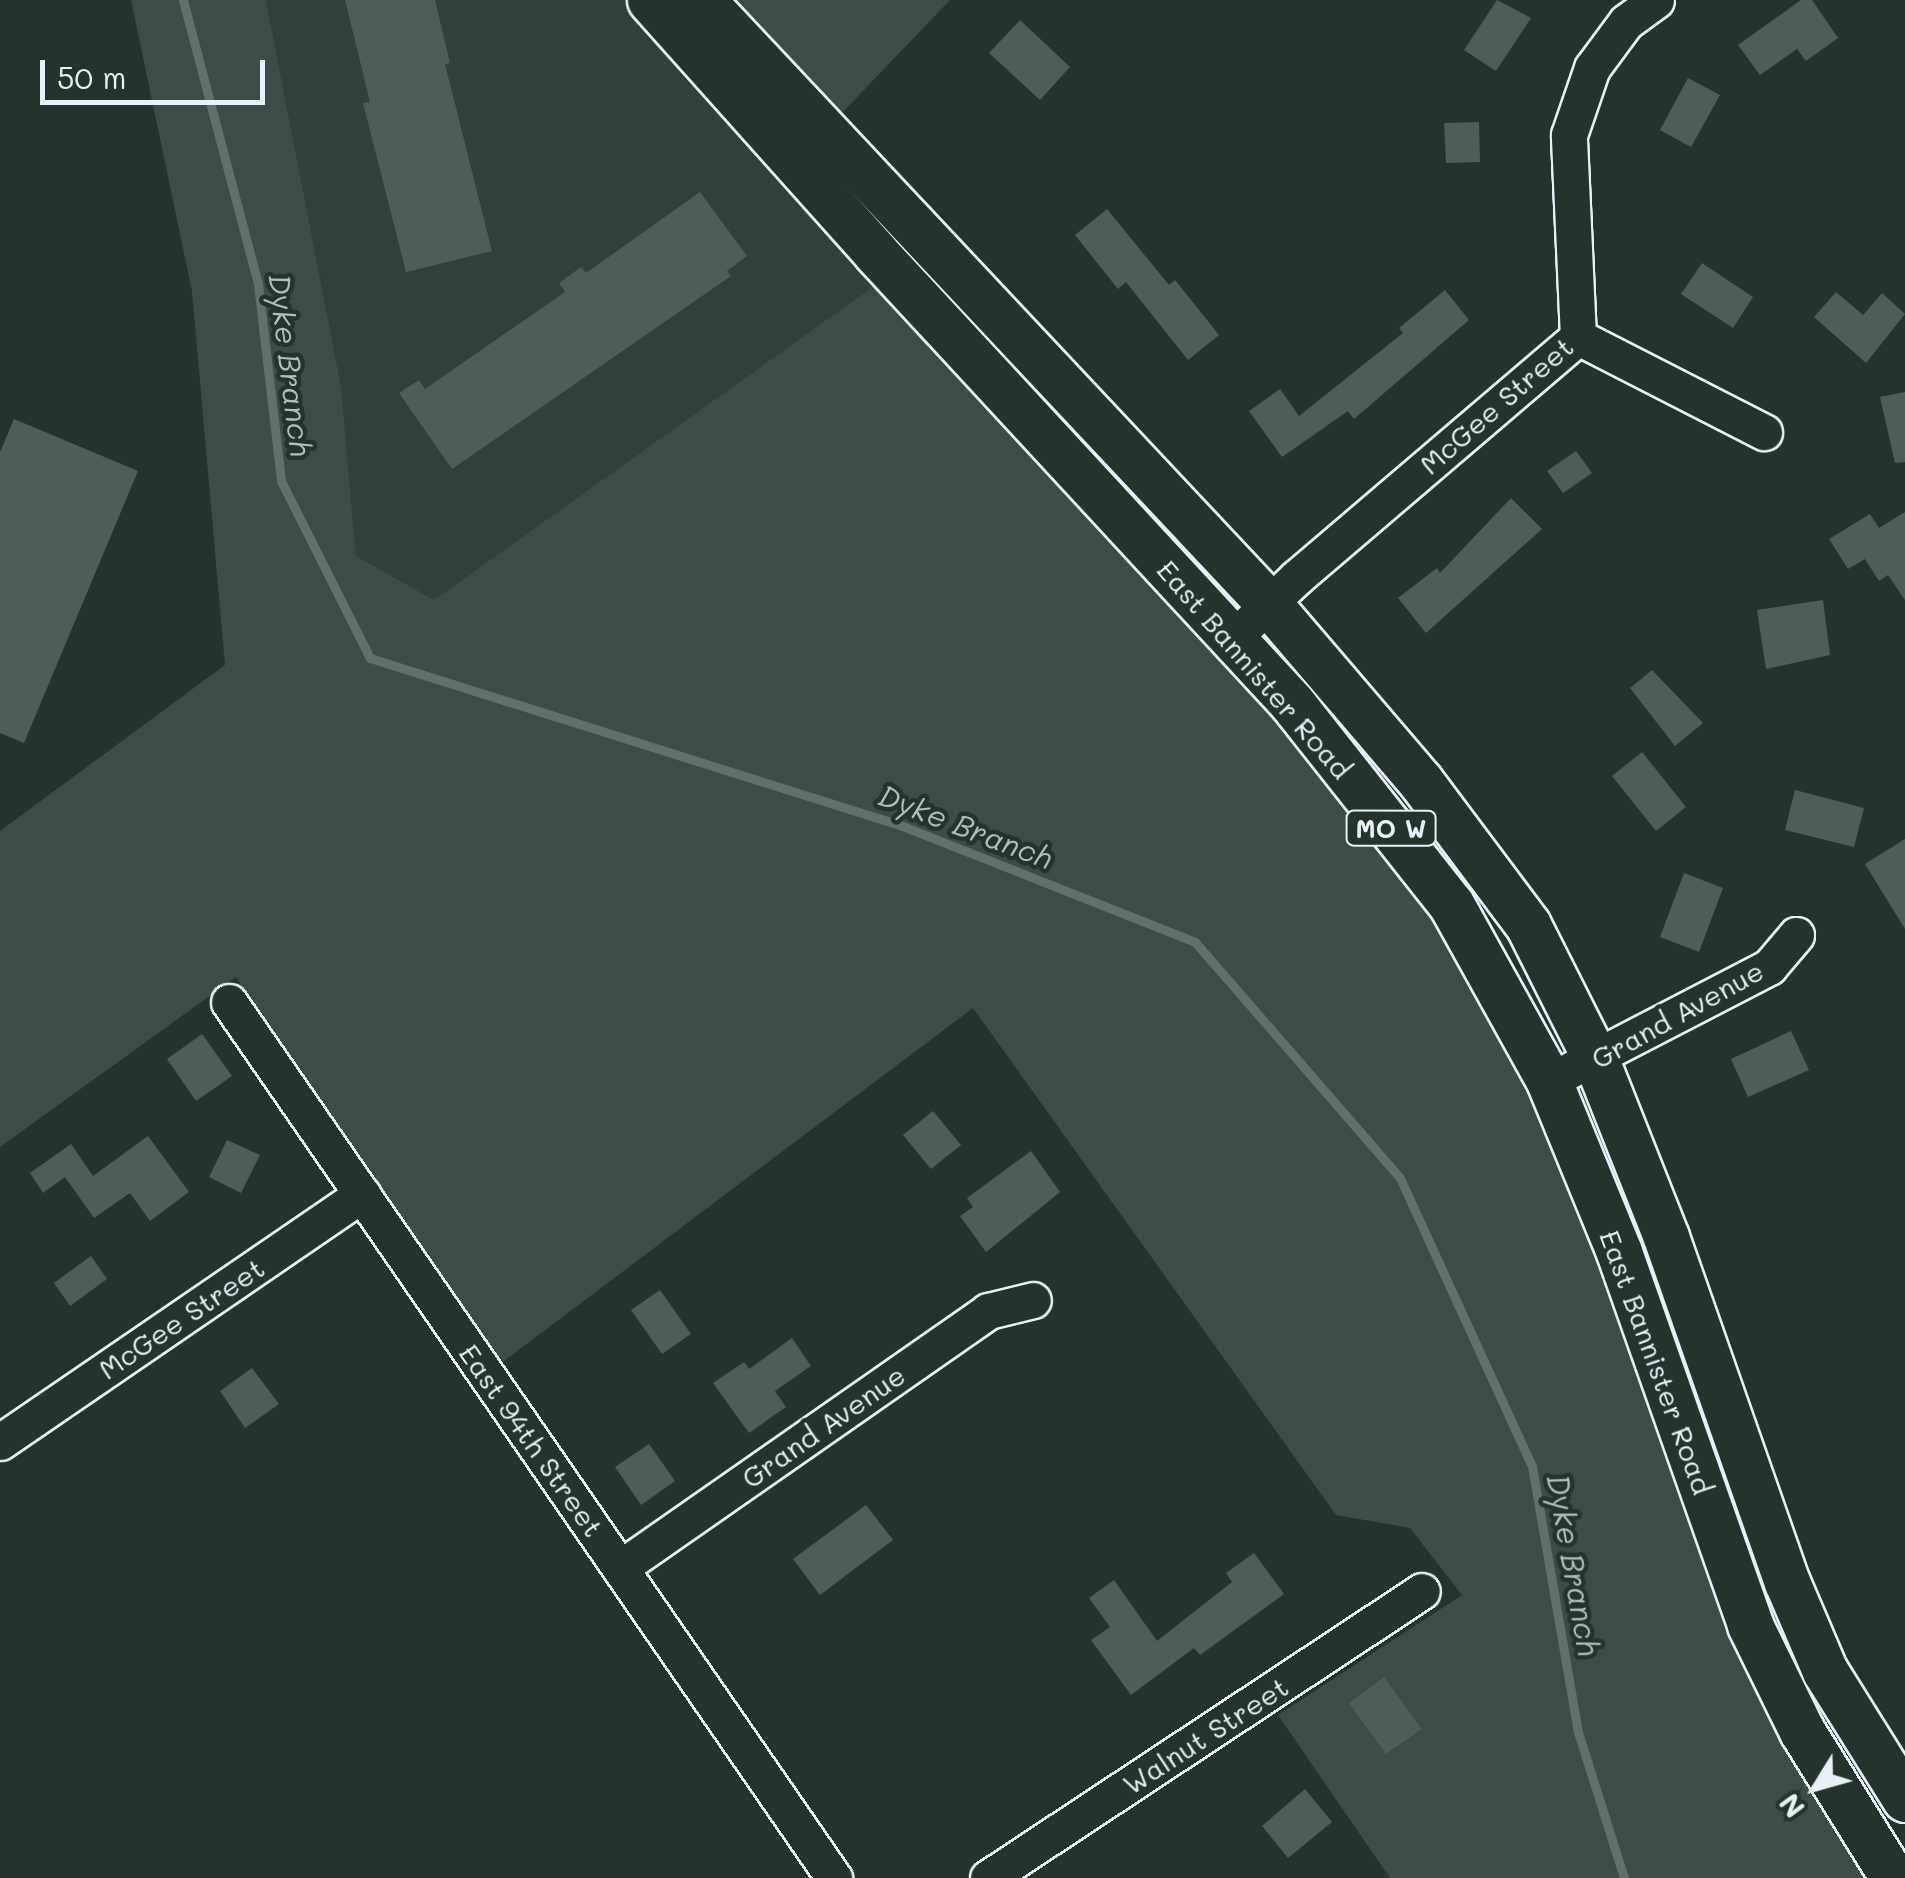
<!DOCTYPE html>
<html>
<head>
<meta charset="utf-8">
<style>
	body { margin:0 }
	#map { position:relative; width:1905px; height:1878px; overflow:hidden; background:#26332d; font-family:Mali,sans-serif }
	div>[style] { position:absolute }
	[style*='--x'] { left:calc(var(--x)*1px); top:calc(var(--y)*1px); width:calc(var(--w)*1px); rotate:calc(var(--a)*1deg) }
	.built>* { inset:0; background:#333f3a }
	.green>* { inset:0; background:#3e4b47 }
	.stream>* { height:9px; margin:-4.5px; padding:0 4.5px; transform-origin:4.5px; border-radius:4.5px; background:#636f6d }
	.building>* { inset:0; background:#505c59 }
	.roads { filter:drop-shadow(2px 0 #e8f1f8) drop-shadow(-2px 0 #e8f1f8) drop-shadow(0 2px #e8f1f8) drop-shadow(0 -2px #e8f1f8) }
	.minor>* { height:35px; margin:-17.5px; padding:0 17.5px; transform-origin:17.5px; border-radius:17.5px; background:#26332d }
	.major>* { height:45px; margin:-22.5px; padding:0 22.5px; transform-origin:22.5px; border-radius:22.5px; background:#26332d }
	span { translate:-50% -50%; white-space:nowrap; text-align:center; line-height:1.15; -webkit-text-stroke:9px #26332d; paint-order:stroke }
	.shield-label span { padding:2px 8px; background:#26332d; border:2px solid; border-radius:8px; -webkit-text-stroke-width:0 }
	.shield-label { font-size:25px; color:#e8f1f8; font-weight:700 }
	.street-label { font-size:28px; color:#e8f1f8 }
	.water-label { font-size:30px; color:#b3bdc0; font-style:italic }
	.north { position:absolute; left:1765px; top:1738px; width:100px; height:100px; -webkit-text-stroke:8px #26332d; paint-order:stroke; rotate:233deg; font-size:28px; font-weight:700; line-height:40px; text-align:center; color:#e8f1f8 }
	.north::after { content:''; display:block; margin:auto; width:35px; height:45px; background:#e8f1f8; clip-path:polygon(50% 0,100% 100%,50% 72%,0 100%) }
	.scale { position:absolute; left:40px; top:60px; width:225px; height:45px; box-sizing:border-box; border:5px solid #e8f1f8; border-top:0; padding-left:12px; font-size:30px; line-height:35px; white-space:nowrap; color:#e8f1f8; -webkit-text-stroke:8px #26332d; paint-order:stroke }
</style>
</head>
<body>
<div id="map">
	<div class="built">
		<div style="clip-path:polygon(266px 0,627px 0,878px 283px,434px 600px,356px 557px,341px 386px)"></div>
	</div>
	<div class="green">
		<div style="clip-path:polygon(131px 0,266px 0,341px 386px,356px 556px,434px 600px,878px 283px,1294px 731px,1451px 942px,1513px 1053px,1872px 1878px,1390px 1878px,1278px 1715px,1462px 1595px,1410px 1528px,1336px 1515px,973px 1008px,500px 1364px,236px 977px,0 1147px,0 831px,225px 665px,192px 291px)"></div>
		<div style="clip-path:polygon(737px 0,950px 0,839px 116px)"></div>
	</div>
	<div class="stream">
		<div style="--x:183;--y:0;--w:294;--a:75.2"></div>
		<div style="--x:258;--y:284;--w:198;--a:83.3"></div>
		<div style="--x:281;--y:481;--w:198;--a:63.3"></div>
		<div style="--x:370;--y:658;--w:556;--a:17.49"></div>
		<div style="--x:900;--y:825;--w:317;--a:21.6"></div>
		<div style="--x:1195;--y:942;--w:313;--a:49"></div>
		<div style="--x:1400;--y:1178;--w:317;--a:65.4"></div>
		<div style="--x:1532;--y:1466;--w:270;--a:80.2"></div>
		<div style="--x:1578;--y:1732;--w:153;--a:72.5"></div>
	</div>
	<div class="building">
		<div style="clip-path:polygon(345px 0,435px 0,450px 63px,445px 64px,492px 251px,406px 272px,363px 103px,370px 102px)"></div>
		<div style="clip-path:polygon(1497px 0,1531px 18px,1496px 71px,1464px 50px)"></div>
		<div style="clip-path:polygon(1801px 0,1812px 0,1838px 38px,1806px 61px,1797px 49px,1760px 75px,1738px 45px)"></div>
		<div style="clip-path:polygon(1020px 20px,1070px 67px,1040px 100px,989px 53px)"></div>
		<div style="clip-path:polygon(1688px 78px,1720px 95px,1691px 147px,1660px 130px)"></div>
		<div style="clip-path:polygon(1479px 122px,1480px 162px,1446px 163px,1444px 123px)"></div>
		<div style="clip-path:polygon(700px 192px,747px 256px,727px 271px,731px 276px,452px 469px,399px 393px,419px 380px,425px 389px,565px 292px,559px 283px,581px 267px,586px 273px)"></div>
		<div style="clip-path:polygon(1107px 209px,1169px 285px,1175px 280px,1219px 335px,1188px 360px,1126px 282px,1118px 289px,1075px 235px)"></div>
		<div style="clip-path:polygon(1702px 263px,1753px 297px,1733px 328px,1681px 294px)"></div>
		<div style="clip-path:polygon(1445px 290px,1469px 320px,1354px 419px,1348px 411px,1282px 457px,1249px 411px,1280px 389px,1299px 416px,1403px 333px,1399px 328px)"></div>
		<div style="clip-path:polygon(1836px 292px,1863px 315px,1882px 293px,1905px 314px,1866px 363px,1814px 317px)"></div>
		<div style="clip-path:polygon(1905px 392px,1905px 462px,1895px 463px,1880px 397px)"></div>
		<div style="clip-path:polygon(14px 419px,138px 471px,24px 743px,0 733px,0 452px)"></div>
		<div style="clip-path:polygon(1576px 451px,1592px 473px,1563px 493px,1547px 471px)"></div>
		<div style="clip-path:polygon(1511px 498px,1542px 529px,1426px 633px,1398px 598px,1437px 568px,1440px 573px)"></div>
		<div style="clip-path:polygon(1905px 512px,1905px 600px,1888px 575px,1879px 581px,1865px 559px,1848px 569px,1829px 539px,1870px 514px,1879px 528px)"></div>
		<div style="clip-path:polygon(1823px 600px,1830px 655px,1766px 669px,1757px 610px)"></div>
		<div style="clip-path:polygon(1652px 670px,1703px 723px,1675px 746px,1630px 688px)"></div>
		<div style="clip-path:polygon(1642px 752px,1686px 807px,1656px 831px,1612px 776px)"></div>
		<div style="clip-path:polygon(1795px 790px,1864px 808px,1854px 847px,1785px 830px)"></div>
		<div style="clip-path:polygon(1905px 839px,1905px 929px,1865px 864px)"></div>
		<div style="clip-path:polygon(1684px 873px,1723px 888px,1699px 952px,1660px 937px)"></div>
		<div style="clip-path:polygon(1791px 1031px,1809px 1070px,1748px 1097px,1731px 1059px)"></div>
		<div style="clip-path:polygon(202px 1034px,232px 1076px,196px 1101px,167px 1059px)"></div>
		<div style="clip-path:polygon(933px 1111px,961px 1145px,931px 1169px,903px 1135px)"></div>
		<div style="clip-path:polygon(148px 1136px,189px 1192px,150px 1221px,130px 1193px,94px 1218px,65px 1177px,43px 1193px,30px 1173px,71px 1144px,93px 1176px)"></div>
		<div style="clip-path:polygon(227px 1140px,260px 1155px,241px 1193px,209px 1177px)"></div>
		<div style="clip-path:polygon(1031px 1151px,1060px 1192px,986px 1252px,960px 1216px,973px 1207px,967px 1198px)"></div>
		<div style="clip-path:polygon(91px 1256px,107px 1279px,70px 1306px,54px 1283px)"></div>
		<div style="clip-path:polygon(660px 1290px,691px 1334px,662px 1354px,631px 1310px)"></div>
		<div style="clip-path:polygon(792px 1338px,811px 1366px,775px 1391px,786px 1407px,749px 1433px,713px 1383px,744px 1362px,749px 1369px)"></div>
		<div style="clip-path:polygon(252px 1368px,279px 1404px,245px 1428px,220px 1391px)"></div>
		<div style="clip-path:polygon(649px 1444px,675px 1481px,641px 1505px,615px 1467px)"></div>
		<div style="clip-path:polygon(866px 1505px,893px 1540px,820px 1595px,793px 1559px)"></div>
		<div style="clip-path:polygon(1254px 1553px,1284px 1594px,1200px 1655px,1194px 1648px,1131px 1695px,1091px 1640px,1110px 1627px,1089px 1598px,1114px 1580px,1157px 1641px,1232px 1582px,1226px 1573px)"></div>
		<div style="clip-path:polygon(1384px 1677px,1422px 1729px,1386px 1754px,1349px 1703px)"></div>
		<div style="clip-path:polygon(1305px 1789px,1332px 1822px,1288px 1858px,1262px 1826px)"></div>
	</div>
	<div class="roads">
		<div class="minor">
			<div style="--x:1578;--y:337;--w:209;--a:27.1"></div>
			<div style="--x:1232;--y:639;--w:88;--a:-43.6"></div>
			<div style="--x:1296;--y:578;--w:371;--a:-40.5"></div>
			<div style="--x:1578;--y:337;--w:202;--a:-92.6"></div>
			<div style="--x:1569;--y:135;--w:71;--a:-71.1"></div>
			<div style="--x:1592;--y:68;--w:57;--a:-53.5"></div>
			<div style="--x:1626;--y:22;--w:37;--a:-36"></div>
			<div style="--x:229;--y:1002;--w:1065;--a:55.37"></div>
			<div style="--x:1549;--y:1081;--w:248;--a:-27.4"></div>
			<div style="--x:1769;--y:967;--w:42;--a:-49.8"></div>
			<div style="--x:0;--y:1442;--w:439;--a:-34.4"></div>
			<div style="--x:620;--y:1568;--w:449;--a:-34.9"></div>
			<div style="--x:988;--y:1311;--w:46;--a:-13.7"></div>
			<div style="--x:988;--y:1878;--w:520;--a:-33.48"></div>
		</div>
		<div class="major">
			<div style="--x:650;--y:0;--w:338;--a:48.2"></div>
			<div style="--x:875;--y:252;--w:614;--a:47.24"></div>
			<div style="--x:1292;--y:703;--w:256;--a:51.7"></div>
			<div style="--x:1451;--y:904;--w:202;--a:61"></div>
			<div style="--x:1549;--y:1081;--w:185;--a:67.7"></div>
			<div style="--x:1619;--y:1252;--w:395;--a:70.6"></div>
			<div style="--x:1750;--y:1625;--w:118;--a:63.9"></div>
			<div style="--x:1802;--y:1731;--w:173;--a:58.2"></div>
			<div style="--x:702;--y:0;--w:828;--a:46.81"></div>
			<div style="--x:1269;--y:604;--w:234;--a:49.5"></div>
			<div style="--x:1421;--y:782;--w:179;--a:53.2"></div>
			<div style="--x:1528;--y:925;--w:151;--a:63.3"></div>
			<div style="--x:1596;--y:1060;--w:190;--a:68.4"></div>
			<div style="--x:1666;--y:1237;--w:366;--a:70.7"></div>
			<div style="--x:1787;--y:1582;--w:97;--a:66.9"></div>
			<div style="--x:1825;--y:1671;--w:151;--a:58"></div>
		</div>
	</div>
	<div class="shield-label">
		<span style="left:1391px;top:828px">MO W</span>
	</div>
	<div class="street-label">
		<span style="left:1496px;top:405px;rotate:-41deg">McGee Street</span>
		<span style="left:1255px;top:669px;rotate:49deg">East Bannister Road</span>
		<span style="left:1677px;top:1014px;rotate:-29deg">Grand Avenue</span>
		<span style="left:181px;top:1318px;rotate:-34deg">McGee Street</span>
		<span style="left:1657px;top:1362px;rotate:70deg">East Bannister Road</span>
		<span style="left:823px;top:1426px;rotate:-35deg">Grand Avenue</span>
		<span style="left:532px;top:1440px;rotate:55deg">East 94th Street</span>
		<span style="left:1205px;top:1735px;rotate:-33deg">Walnut Street</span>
	</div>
	<div class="water-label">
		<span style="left:291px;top:365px;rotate:83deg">Dyke Branch</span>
		<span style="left:966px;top:826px;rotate:21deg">Dyke Branch</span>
		<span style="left:1574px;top:1565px;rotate:80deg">Dyke Branch</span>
	</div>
	<div class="north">N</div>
	<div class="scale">50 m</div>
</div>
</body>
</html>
